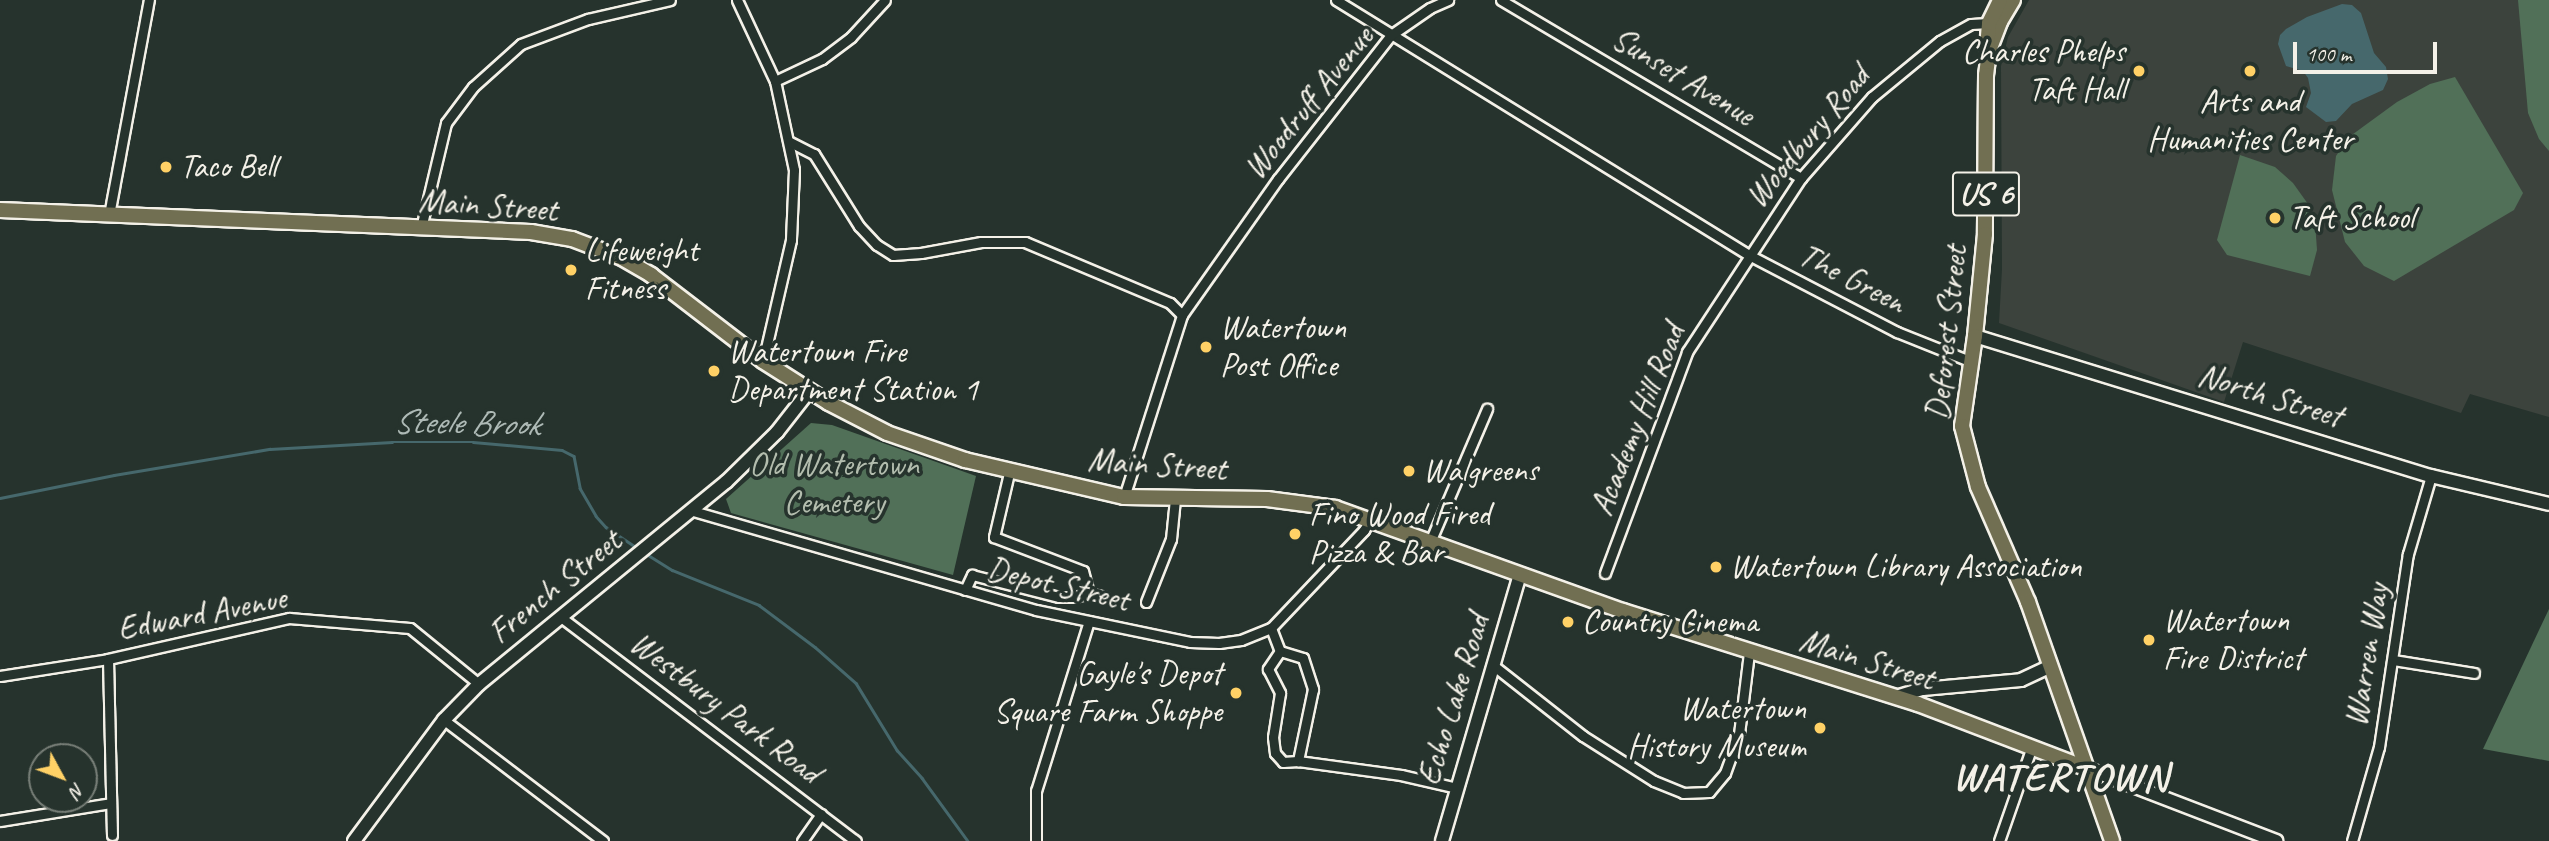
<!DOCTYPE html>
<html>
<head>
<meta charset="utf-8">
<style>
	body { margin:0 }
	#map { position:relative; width:2549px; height:841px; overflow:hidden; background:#26332d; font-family:Caveat,sans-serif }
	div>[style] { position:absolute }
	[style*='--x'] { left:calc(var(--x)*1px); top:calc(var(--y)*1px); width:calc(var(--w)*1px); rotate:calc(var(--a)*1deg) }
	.built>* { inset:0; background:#3c433d }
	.green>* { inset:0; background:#517058 }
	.water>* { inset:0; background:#46686c }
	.stream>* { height:2.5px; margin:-1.25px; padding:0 1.25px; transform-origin:1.25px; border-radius:1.25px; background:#46686c }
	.roads { filter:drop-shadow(2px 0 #f4f1e8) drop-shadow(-2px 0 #f4f1e8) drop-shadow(0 2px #f4f1e8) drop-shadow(0 -2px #f4f1e8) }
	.street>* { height:9px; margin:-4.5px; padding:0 4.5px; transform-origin:4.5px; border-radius:4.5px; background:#26332d }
	.secondary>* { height:12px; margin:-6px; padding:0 6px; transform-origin:6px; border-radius:6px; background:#26332d }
	.primary>* { height:14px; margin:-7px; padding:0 7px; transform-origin:7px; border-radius:7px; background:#716f52 }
	.dots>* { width:19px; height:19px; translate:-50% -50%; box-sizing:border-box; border:4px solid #26332d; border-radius:50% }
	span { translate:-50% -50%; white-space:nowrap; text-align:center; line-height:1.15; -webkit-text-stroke:7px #26332d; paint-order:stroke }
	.shield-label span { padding:2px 5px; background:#26332d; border:2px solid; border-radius:5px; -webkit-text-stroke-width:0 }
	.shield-label { font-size:32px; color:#f4f1e8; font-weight:700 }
	.poi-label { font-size:33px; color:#f4f1e8 }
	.right { translate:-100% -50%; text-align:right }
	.left { translate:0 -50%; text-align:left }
	.street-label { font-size:33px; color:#f4f1e8 }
	.park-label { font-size:33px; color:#b3bdae }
	.water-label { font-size:35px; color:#aebab6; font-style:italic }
	.district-label { font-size:40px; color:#f4f1e8; font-weight:700; letter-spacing:2px }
	.north { position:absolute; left:28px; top:743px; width:70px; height:70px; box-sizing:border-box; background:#26332d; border:2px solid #787f78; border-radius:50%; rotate:131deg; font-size:19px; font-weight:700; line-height:28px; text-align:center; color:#f4f1e8 }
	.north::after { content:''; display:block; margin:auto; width:24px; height:32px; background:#ffd166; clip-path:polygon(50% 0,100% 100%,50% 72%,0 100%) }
	.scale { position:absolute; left:2293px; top:42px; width:144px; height:32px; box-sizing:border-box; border:4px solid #f4f1e8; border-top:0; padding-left:9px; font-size:21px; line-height:24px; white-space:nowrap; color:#f4f1e8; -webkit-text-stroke:5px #26332d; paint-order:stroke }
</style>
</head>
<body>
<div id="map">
	<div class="built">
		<div style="clip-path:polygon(2029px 0,2549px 0,2549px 417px,2470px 394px,2461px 413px,2243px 342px,2224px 402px,1999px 323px,2002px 269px,2001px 66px,2008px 37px)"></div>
	</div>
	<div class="green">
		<div style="clip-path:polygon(2518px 0,2549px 0,2549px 151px,2539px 139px,2528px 113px)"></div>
		<div style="clip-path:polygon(2455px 77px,2523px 193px,2514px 210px,2394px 281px,2364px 266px,2345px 242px,2332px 190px,2336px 156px,2349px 137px,2397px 102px,2430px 84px)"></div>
		<div style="clip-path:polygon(2240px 155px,2275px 167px,2293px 183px,2308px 204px,2315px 222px,2317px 250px,2310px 276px,2227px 255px,2217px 240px)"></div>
		<div style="clip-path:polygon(811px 423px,832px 425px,976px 476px,953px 575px,731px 513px,726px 499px)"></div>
		<div style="clip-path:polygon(2549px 609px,2549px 761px,2483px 749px)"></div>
	</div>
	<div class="water">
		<div style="clip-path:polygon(2342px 4px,2352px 5px,2361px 13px,2374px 53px,2386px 67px,2388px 79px,2383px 90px,2352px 104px,2336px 121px,2326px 122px,2306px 107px,2311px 93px,2308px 78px,2303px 71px,2286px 66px,2278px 44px,2280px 35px,2286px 29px,2307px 17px)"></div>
	</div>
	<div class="stream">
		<div style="--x:0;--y:498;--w:116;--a:-11.4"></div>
		<div style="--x:114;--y:475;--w:158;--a:-9.5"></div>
		<div style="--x:270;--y:449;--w:122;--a:-3.3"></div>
		<div style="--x:392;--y:442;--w:81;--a:0"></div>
		<div style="--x:473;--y:442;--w:89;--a:5.1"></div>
		<div style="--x:562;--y:450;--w:13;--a:27"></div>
		<div style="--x:574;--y:456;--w:33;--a:79"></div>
		<div style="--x:580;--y:488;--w:32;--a:60"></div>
		<div style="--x:596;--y:516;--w:15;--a:48"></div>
		<div style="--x:606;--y:527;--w:40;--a:34"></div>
		<div style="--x:645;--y:553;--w:32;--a:32"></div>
		<div style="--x:672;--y:570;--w:94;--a:21.9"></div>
		<div style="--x:759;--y:605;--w:70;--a:36.9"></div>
		<div style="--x:815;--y:647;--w:55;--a:41.3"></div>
		<div style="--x:856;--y:683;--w:79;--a:58.5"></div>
		<div style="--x:897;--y:750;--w:38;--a:48"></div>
		<div style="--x:922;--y:778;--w:78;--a:53.9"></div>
	</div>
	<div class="roads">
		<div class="street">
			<div style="--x:737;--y:0;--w:89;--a:64.9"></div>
			<div style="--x:775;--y:81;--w:91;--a:77.9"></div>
			<div style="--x:794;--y:170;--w:70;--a:92.5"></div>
			<div style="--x:791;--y:240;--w:124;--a:103"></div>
			<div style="--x:1336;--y:0;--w:485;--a:31.7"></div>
			<div style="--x:1749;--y:255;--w:167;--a:27.5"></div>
			<div style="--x:1897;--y:332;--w:81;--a:21.8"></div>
			<div style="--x:1501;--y:0;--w:349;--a:30.7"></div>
			<div style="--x:775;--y:81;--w:52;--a:-25.1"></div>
			<div style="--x:822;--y:59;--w:36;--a:-37"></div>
			<div style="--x:851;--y:37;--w:50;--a:-47.4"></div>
			<div style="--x:790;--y:142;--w:27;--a:27"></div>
			<div style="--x:814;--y:154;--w:85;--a:58"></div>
			<div style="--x:859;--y:226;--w:26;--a:47"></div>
			<div style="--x:877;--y:245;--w:19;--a:32"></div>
			<div style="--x:893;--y:255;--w:28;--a:-4"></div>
			<div style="--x:921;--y:253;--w:61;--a:-10.4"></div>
			<div style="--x:981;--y:242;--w:44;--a:0"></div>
			<div style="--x:1025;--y:242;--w:157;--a:22.8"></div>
			<div style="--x:1170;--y:303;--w:17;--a:45"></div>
			<div style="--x:109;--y:215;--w:219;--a:-79.5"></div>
			<div style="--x:421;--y:228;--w:108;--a:-76.6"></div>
			<div style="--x:446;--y:123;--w:45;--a:-53.1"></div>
			<div style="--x:473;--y:87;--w:64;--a:-41.9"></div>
			<div style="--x:521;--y:44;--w:72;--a:-20.5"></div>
			<div style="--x:588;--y:19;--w:84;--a:-13"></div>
			<div style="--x:1009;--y:473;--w:66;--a:103.2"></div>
			<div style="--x:994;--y:537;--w:95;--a:20.9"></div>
			<div style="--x:1083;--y:571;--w:23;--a:75"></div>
			<div style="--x:1124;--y:497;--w:191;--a:-72.3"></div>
			<div style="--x:1182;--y:315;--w:166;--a:-54.8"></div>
			<div style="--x:1278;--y:179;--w:183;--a:-51.9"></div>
			<div style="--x:1391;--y:35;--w:47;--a:-34.7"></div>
			<div style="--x:1430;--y:8;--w:20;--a:-24"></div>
			<div style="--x:693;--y:511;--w:357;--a:16.1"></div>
			<div style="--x:1036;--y:610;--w:157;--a:11.7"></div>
			<div style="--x:1190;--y:642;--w:29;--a:2"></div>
			<div style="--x:1219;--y:643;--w:22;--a:-8"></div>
			<div style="--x:1241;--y:640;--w:32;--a:-22"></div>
			<div style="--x:1271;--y:628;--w:135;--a:-46.5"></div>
			<div style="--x:1364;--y:530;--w:12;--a:-59"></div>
			<div style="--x:1430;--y:542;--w:145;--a:-66.8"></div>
			<div style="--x:1605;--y:573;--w:236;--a:-69.6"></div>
			<div style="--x:1687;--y:352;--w:208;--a:-56.8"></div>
			<div style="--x:1801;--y:178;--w:108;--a:-48.8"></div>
			<div style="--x:1872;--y:97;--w:88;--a:-39.5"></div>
			<div style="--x:1940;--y:41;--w:35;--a:-29"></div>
			<div style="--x:1971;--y:24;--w:18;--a:-3"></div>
			<div style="--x:965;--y:590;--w:17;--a:-65"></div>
			<div style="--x:972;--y:575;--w:90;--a:14.2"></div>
			<div style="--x:1059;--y:597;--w:16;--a:0"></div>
			<div style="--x:1075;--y:597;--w:15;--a:-16"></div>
			<div style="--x:1089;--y:593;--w:16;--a:14"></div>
			<div style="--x:1146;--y:602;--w:68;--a:-68.4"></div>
			<div style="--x:1171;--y:539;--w:40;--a:-84.3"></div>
			<div style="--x:562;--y:618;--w:369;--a:37.2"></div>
			<div style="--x:1271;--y:628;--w:25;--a:69"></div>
			<div style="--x:1280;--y:651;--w:24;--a:17"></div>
			<div style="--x:1303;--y:658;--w:33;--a:72"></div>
			<div style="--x:1313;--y:689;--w:74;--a:101.8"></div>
			<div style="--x:1298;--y:761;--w:104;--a:7.7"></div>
			<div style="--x:1401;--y:775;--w:57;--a:13.1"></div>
			<div style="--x:1280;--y:651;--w:22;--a:124"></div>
			<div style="--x:1268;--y:669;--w:27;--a:63"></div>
			<div style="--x:1280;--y:693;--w:45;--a:99"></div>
			<div style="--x:1273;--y:737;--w:16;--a:83"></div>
			<div style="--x:1275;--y:753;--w:12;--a:48"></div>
			<div style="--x:1283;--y:762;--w:15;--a:-4"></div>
			<div style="--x:108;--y:659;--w:176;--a:88.7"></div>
			<div style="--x:2393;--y:660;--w:82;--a:9.1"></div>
			<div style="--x:1494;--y:666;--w:113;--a:38.2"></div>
			<div style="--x:1583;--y:736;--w:84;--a:32.4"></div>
			<div style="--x:1654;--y:781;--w:31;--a:22"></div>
			<div style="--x:1683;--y:793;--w:26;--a:-2"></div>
			<div style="--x:1709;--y:792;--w:25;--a:-50"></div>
			<div style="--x:1725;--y:773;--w:41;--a:-70.3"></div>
			<div style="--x:1739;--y:734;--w:83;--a:-83"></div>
			<div style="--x:0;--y:676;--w:109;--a:-8.9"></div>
			<div style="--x:108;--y:659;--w:186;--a:-12.8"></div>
			<div style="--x:289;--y:618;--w:121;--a:4.7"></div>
			<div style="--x:410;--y:628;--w:89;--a:39.1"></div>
			<div style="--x:444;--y:720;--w:200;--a:37.3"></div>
			<div style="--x:0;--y:821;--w:112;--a:-9.2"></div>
			<div style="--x:802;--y:841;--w:33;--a:-55"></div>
			<div style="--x:1036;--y:841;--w:50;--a:-90"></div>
			<div style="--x:1036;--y:791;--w:178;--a:-72.7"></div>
			<div style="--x:1999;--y:841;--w:101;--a:-70.8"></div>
			<div style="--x:2352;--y:841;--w:98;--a:-74"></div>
			<div style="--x:2379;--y:747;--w:195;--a:-81.5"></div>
			<div style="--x:2408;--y:554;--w:81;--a:-73.6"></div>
		</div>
		<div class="secondary">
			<div style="--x:1975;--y:336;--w:477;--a:17.1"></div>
			<div style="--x:2431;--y:476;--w:121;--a:13.3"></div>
			<div style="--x:1896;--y:697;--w:28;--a:-17"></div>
			<div style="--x:1923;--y:689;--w:98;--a:-5.2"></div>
			<div style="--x:2021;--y:680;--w:33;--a:-25"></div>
			<div style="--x:2086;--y:768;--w:204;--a:21"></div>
			<div style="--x:354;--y:841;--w:151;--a:-53.4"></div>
			<div style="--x:444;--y:720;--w:50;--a:-45.8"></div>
			<div style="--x:479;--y:684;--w:319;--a:-39.3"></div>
			<div style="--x:726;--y:482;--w:71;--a:-44.4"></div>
			<div style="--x:777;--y:432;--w:52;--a:-52"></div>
			<div style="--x:1442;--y:841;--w:277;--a:-73.7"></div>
		</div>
		<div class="primary">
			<div style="--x:2013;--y:0;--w:26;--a:121"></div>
			<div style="--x:2000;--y:22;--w:31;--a:111"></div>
			<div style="--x:1989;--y:51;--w:24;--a:97"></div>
			<div style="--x:1986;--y:75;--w:159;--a:90.4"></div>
			<div style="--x:1985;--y:234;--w:102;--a:95.6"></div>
			<div style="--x:1975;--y:336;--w:91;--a:98.2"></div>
			<div style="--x:1962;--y:426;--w:63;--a:75.3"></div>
			<div style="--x:1978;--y:487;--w:125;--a:66.5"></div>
			<div style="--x:2028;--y:602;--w:253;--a:70.6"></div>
			<div style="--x:1987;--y:47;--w:24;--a:-85"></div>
			<div style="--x:1989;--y:23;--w:25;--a:-64"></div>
			<div style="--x:0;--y:210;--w:531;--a:2.37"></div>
			<div style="--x:531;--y:232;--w:42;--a:9.7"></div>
			<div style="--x:572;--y:239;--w:53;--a:20.8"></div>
			<div style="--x:622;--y:258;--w:34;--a:30"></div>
			<div style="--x:651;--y:275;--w:141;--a:37.5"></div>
			<div style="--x:763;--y:361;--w:78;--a:32.5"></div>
			<div style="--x:829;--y:403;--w:65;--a:27.3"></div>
			<div style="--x:887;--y:433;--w:83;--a:19.1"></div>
			<div style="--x:965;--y:460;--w:163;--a:13.1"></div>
			<div style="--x:1124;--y:497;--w:143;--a:0.8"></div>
			<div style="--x:1267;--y:499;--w:69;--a:7.5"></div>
			<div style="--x:1335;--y:508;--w:306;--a:19.7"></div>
			<div style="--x:1623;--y:611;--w:309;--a:17.5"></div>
			<div style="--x:1918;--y:704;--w:180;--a:20.9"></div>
		</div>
	</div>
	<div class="dots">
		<div style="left:2139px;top:71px;background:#ffd166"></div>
		<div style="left:2250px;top:71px;background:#ffd166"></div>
		<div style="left:166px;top:167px;background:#ffd166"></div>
		<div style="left:2275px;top:218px;background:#ffd166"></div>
		<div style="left:571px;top:270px;background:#ffd166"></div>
		<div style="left:1206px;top:347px;background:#ffd166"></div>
		<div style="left:714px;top:371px;background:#ffd166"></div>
		<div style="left:1409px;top:471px;background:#ffd166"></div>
		<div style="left:1295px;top:534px;background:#ffd166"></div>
		<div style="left:1716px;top:567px;background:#ffd166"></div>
		<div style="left:1568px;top:622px;background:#ffd166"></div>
		<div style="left:2149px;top:640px;background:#ffd166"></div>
		<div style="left:1236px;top:693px;background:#ffd166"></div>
		<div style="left:1820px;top:728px;background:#ffd166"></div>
	</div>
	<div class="shield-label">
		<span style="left:1986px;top:194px">US 6</span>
	</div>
	<div class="poi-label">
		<span class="right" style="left:2125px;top:71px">Charles Phelps<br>Taft Hall</span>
		<span style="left:2250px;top:121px">Arts and<br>Humanities Center</span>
		<span class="left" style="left:180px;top:167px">Taco Bell</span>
		<span class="left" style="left:2289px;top:218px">Taft School</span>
		<span class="left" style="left:585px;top:270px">Lifeweight<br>Fitness</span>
		<span class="left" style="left:1220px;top:347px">Watertown<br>Post Office</span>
		<span class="left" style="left:728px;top:371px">Watertown Fire<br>Department Station 1</span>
		<span class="left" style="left:1423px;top:471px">Walgreens</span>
		<span class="left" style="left:1309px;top:534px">Fino Wood Fired<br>Pizza &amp; Bar</span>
		<span class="left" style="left:1730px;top:567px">Watertown Library Association</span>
		<span class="left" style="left:2163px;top:640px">Watertown<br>Fire District</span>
		<span class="left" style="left:1582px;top:622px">Country Cinema</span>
		<span class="right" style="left:1222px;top:693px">Gayle's Depot<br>Square Farm Shoppe</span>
		<span class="right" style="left:1806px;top:728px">Watertown<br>History Museum</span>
	</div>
	<div class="street-label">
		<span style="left:1683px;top:77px;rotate:31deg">Sunset Avenue</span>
		<span style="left:1309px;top:103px;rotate:-51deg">Woodruff Avenue</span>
		<span style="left:1808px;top:137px;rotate:-50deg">Woodbury Road</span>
		<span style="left:488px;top:206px;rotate:4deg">Main Street</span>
		<span style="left:1852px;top:279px;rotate:27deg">The Green</span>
		<span style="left:1947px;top:333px;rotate:-84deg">Deforest Street</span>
		<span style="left:2270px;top:396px;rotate:17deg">North Street</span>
		<span style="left:1638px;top:420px;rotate:-68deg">Academy Hill Road</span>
		<span style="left:1157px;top:465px;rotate:4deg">Main Street</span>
		<span style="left:1058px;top:585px;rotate:13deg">Depot Street</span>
		<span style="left:555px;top:587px;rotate:-39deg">French Street</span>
		<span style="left:202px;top:614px;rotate:-11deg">Edward Avenue</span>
		<span style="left:2367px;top:655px;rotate:-81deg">Warren Way</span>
		<span style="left:1867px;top:660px;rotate:17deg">Main Street</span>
		<span style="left:1454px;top:700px;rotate:-73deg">Echo Lake Road</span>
		<span style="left:725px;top:708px;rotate:37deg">Westbury Park Road</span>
	</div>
	<div class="park-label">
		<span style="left:834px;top:484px">Old Watertown<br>Cemetery</span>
	</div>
	<div class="water-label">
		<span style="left:466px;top:423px;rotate:1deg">Steele Brook</span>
	</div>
	<div class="district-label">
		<span style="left:2061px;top:777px">WATERTOWN</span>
	</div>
	<div class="north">N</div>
	<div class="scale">100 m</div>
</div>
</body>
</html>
